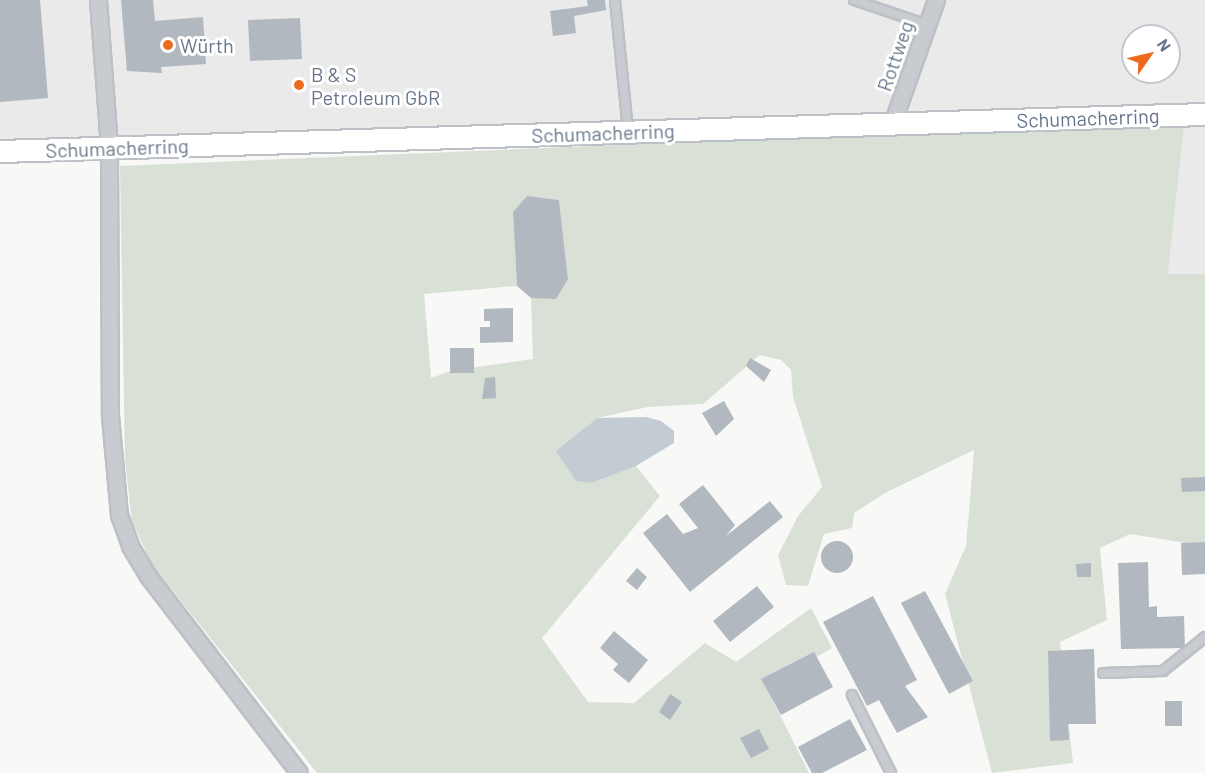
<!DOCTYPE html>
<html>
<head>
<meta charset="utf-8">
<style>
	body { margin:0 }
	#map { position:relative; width:1205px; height:773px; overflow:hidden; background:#f8f9f6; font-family:Barlow,sans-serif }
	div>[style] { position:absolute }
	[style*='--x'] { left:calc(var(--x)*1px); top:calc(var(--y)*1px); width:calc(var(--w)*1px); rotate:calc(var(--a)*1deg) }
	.built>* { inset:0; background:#e9eae9 }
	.green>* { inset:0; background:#d9e1d7 }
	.water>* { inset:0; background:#c3ccd2 }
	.building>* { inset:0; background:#b1b8bf }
	.round { border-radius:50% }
	.roads { filter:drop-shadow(2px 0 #bdc0c6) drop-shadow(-2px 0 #bdc0c6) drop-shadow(0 2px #bdc0c6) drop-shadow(0 -2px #bdc0c6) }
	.service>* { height:8px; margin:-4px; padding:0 4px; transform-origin:4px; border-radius:4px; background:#c8cbcf }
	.minor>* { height:15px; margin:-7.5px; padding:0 7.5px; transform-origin:7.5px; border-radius:7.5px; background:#c8cbcf }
	.secondary>* { height:21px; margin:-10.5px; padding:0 10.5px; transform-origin:10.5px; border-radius:10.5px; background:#fff }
	.dots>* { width:16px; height:16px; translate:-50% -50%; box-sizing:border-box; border:3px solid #fff; border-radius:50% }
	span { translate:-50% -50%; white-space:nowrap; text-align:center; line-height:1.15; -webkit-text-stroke:6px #fff; paint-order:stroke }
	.poi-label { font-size:20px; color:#667589 }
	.left { translate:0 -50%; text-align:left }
	.street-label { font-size:20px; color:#667589 }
	.north { position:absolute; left:1121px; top:24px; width:60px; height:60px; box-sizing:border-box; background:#fff; border:2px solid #c2c8d0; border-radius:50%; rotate:56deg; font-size:16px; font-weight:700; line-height:24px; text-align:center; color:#667589 }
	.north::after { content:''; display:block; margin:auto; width:21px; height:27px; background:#ed6b21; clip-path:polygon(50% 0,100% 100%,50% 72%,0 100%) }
</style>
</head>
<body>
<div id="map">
	<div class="built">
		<div style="clip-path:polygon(evenodd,0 0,1205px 0,1205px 274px,1168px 274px,1184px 128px,698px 136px,0 159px,0 0,1133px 36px,1169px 36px,1169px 72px,1133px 72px,1133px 36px)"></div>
	</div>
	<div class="green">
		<div style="clip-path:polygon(evenodd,1184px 127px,1168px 274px,1205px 274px,1205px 546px,1130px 534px,1100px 548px,1107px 620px,1060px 642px,1073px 763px,992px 773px,945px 594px,966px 546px,974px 450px,885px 493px,854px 513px,852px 528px,824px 534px,808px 586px,786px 585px,778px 555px,798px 516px,822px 487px,793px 397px,791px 370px,781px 360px,760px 355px,703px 404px,648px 407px,597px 418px,557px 451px,592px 483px,636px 466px,660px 496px,542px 638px,588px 702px,634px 703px,705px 643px,736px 662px,811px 608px,832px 648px,766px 687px,809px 773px,317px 773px,151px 563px,132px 522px,125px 461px,120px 166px,777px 138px,1184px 127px,527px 196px,559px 200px,568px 278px,531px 298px,533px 359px,454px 370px,431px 378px,424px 294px,517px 286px,513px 213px,527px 196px)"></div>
	</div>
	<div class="water">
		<div style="clip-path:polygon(646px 417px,661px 421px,674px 431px,674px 443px,636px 466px,592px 483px,576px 481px,556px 451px,597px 418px)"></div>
	</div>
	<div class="building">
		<div style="clip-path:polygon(0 0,40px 0,48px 98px,0 102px)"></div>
		<div style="clip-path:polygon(121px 0,153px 0,155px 21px,203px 17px,206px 64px,161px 67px,162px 73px,127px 71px)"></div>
		<div style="clip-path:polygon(587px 0,605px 0,606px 10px,574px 16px,576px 33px,553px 36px,550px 11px,588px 6px)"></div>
		<div style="clip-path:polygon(300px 18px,302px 59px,250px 61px,248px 20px)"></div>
		<div style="clip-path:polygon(527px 196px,559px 200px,568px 279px,556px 299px,531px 298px,517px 286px,513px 212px)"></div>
		<div style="clip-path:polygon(513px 308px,513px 342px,480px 343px,480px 327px,490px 327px,490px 321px,484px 321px,484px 309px)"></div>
		<div style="clip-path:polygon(450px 348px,474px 348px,474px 373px,450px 373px)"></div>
		<div style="clip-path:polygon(750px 358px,771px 370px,764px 382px,746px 366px)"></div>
		<div style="clip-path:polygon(495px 377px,496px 398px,482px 399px,485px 378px)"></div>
		<div style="clip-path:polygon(724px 401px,734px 419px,716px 436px,702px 413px)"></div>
		<div style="clip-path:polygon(1205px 477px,1205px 491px,1182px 492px,1181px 478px)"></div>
		<div style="clip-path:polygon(703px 485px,735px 525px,726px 536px,770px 501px,783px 517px,690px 592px,643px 533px,667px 514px,683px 534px,698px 528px,679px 504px)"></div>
		<div class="round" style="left:821px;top:541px;width:32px;height:32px"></div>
		<div style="clip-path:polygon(1205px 542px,1205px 574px,1182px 575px,1181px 543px)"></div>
		<div style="clip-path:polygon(1148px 562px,1149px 607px,1157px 606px,1157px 617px,1184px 616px,1185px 648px,1121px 649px,1118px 563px)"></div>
		<div style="clip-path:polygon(1091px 563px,1091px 577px,1077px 577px,1076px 564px)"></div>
		<div style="clip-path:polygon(637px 568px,647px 577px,637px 590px,626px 581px)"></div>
		<div style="clip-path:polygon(757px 586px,774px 607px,730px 642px,713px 621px)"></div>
		<div style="clip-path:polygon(925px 591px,973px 681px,949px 694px,901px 603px)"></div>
		<div style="clip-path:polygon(873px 596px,917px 680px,905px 686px,928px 717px,897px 733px,879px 700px,867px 706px,823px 622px)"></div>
		<div style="clip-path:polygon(614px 631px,648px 660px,629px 683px,613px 670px,618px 664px,600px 648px)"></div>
		<div style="clip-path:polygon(1094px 649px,1096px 724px,1068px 724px,1069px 740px,1050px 741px,1048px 651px)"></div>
		<div style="clip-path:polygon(814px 652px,833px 687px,781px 715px,761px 679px)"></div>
		<div style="clip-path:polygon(670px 694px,682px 702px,670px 720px,659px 712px)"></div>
		<div style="clip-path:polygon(1165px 701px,1182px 701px,1182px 726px,1165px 726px)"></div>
		<div style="clip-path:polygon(850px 719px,867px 750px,822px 773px,812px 773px,798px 747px)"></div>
		<div style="clip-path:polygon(759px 729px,769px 749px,751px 758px,740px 738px)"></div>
	</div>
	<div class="roads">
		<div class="service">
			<div style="--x:615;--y:0;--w:131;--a:84.3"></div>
			<div style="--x:854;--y:0;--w:78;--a:18.7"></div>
			<div style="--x:1103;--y:673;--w:60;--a:-1.9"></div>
			<div style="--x:1163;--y:671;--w:54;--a:-39"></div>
			<div style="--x:852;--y:695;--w:87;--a:63.4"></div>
		</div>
		<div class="minor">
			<div style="--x:98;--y:0;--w:148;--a:85.7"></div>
			<div style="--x:109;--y:148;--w:268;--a:89.8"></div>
			<div style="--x:110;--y:416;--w:99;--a:84.8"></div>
			<div style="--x:119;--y:515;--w:33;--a:70"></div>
			<div style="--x:130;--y:546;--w:35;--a:59"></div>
			<div style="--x:148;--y:576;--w:248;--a:52.5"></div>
			<div style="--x:892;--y:124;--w:132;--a:-70.5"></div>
		</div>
		<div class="secondary">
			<div style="--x:0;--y:151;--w:1206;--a:-1.76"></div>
		</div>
	</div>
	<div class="dots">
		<div style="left:168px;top:45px;background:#ed6b21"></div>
		<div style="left:299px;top:85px;background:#ed6b21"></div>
	</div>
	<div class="poi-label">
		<span class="left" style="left:180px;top:45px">Würth</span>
		<span class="left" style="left:311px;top:86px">B &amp; S<br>Petroleum GbR</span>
	</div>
	<div class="street-label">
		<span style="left:895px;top:56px;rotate:-71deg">Rottweg</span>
		<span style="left:1088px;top:118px;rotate:-2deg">Schumacherring</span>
		<span style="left:603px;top:133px;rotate:-2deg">Schumacherring</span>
		<span style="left:117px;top:148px;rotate:-2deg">Schumacherring</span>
	</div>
	<div class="north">N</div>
</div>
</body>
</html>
